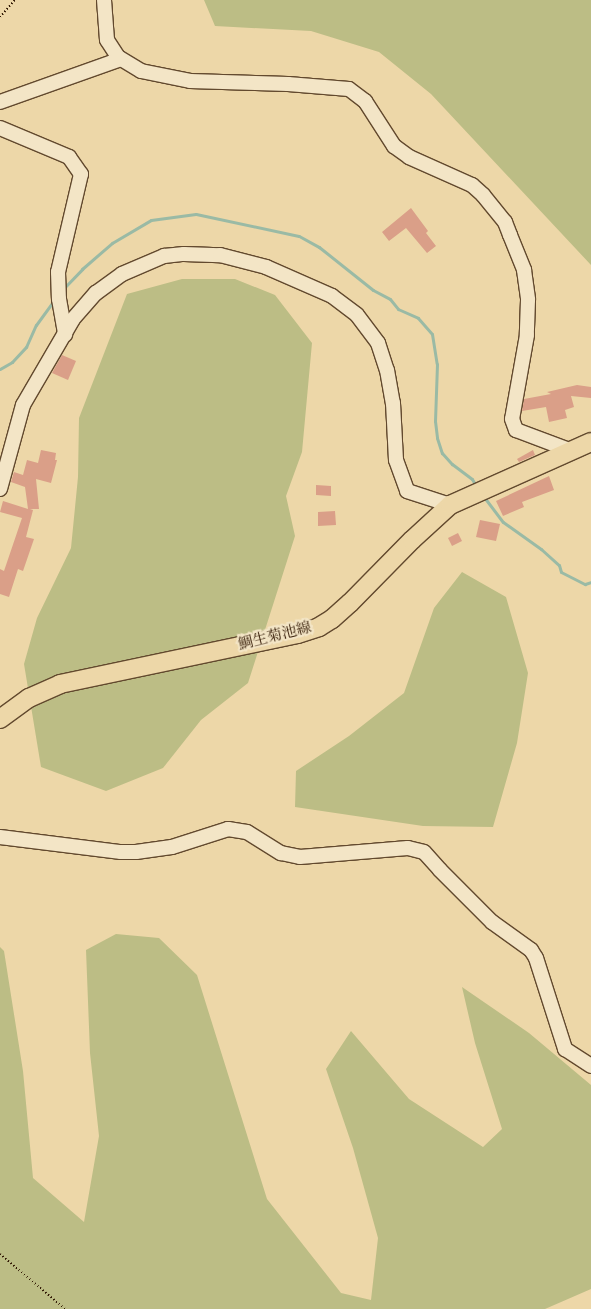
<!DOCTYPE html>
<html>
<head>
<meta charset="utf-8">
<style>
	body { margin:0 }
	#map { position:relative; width:591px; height:1309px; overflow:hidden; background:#edd7a8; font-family:"Sorts Mill Goudy","Noto Serif JP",serif }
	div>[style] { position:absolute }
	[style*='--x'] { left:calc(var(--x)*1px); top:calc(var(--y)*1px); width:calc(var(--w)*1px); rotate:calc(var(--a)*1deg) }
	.green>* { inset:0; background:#bcbd85 }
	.stream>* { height:3px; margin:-1.5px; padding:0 1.5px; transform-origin:1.5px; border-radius:1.5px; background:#9abaa5 }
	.building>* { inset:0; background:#da9f88 }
	.path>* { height:2px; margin-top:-1px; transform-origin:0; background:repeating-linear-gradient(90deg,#331a05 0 1px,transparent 0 3.5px) }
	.roads { filter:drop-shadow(1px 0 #62492e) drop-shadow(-1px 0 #62492e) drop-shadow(0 1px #62492e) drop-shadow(0 -1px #62492e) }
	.minor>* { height:14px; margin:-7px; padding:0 7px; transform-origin:7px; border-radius:7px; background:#f3e5c6 }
	.major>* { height:18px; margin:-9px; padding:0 9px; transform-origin:9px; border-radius:9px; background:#edd7a8 }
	span { translate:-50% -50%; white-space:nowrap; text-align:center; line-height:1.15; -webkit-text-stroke:4.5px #f3e5c6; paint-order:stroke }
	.street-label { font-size:15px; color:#331a05 }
</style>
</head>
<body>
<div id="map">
	<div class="green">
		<div style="clip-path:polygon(204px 0,591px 0,591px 265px,431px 94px,379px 52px,311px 31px,215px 26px)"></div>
		<div style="clip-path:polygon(182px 279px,235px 279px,275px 295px,312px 343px,302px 452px,286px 496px,295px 536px,248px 683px,201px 720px,163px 768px,106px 791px,41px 767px,24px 664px,37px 618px,71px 548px,78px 477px,79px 418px,127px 294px)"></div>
		<div style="clip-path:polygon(462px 572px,506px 597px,528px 673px,517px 743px,493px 827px,423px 826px,295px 807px,296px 771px,349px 736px,404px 693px,434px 608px)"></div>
		<div style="clip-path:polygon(116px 934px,159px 938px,197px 975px,267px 1199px,341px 1293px,371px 1300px,378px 1238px,353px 1148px,326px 1069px,351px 1031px,409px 1099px,483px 1147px,502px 1129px,475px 1043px,462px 987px,529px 1033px,591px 1085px,591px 1289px,545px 1309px,0 1309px,0 947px,4px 951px,23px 1071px,33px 1178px,84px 1222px,99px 1136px,90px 1053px,86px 950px)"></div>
	</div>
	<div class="stream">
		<div style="--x:63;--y:289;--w:28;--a:-46"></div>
		<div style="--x:82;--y:269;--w:40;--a:-41"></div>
		<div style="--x:112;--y:243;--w:45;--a:-30.5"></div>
		<div style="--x:151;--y:220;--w:45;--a:-7.6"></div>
		<div style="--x:196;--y:214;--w:105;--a:12.1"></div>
		<div style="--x:299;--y:236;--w:23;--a:29"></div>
		<div style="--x:319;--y:247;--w:69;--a:38.5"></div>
		<div style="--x:373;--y:290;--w:19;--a:28"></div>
		<div style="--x:390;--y:299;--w:13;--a:51"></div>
		<div style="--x:398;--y:309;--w:22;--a:24"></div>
		<div style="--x:418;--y:318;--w:21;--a:49"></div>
		<div style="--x:432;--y:334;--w:30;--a:81"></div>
		<div style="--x:437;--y:364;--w:57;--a:92"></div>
		<div style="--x:435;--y:421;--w:17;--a:83"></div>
		<div style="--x:437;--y:438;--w:16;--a:72"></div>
		<div style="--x:442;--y:453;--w:15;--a:48"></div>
		<div style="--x:452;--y:464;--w:25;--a:37"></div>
		<div style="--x:472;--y:479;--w:8;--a:60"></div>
		<div style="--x:0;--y:369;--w:14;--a:-30"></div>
		<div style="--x:12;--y:362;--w:21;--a:-47"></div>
		<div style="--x:26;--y:347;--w:24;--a:-66"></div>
		<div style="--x:36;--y:325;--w:32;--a:-54"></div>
		<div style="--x:484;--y:497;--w:31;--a:53"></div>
		<div style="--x:503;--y:522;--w:47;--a:35.4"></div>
		<div style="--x:541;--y:549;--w:24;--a:42"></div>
		<div style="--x:559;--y:565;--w:7;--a:74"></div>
		<div style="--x:561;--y:572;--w:27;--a:27"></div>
		<div style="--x:585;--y:584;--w:6;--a:-18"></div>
	</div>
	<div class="building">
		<div style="clip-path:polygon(411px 208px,428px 231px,426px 233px,436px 246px,427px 253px,406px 228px,389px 241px,382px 232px)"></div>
		<div style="clip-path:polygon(62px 355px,76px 361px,68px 380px,52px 373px)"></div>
		<div style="clip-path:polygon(577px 385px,591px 387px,591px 398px,571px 396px,574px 407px,565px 410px,567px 418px,549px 422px,546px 407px,522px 411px,524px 399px,551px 394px,547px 392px)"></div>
		<div style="clip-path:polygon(41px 450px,56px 453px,55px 460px,57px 460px,51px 483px,36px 479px,39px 509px,30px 509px,33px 510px,26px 537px,34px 539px,23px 571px,18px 569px,9px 597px,0 594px,0 569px,4px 571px,22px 518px,0 512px,3px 501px,28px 509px,25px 487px,11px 482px,14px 472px,23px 475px,27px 460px,38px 463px)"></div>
		<div style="clip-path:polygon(533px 450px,535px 455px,519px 462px,517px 459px)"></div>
		<div style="clip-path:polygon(549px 476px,554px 490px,522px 502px,524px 507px,503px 516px,496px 501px)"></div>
		<div style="clip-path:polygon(316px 485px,331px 486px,331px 496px,316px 495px)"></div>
		<div style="clip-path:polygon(335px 511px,336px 525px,318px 526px,318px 512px)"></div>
		<div style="clip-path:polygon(480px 520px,500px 524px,496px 541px,476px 537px)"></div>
		<div style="clip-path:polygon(458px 533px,462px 541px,452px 546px,448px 538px)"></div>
	</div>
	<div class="path">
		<div style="--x:0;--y:17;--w:23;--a:-49"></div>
		<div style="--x:0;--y:1254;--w:85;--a:40.2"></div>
	</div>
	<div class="roads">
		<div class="minor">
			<div style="--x:104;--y:0;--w:40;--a:85.7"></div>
			<div style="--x:107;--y:40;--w:20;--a:57"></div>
			<div style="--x:118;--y:57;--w:27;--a:31"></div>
			<div style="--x:141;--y:71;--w:50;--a:11.5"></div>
			<div style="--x:190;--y:81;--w:98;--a:1.8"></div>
			<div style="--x:288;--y:84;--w:61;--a:4.7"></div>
			<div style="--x:349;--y:89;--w:20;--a:37"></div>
			<div style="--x:365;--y:101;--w:54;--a:57.2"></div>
			<div style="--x:394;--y:146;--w:19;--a:36"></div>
			<div style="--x:409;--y:157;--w:69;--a:24"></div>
			<div style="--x:472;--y:185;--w:15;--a:42"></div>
			<div style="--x:483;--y:195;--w:35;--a:51"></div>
			<div style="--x:505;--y:222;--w:14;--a:69"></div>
			<div style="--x:510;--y:235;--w:38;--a:68"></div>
			<div style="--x:524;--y:270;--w:30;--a:82"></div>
			<div style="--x:528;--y:300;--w:35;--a:92"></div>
			<div style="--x:527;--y:335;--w:85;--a:100.1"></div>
			<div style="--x:512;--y:419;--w:12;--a:70"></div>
			<div style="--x:516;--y:430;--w:60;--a:20.6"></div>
			<div style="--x:0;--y:102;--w:128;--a:-19.6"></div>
			<div style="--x:0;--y:128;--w:75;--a:22.8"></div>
			<div style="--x:69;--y:157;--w:21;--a:55"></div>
			<div style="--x:81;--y:174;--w:101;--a:103.2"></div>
			<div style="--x:58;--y:272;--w:27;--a:88"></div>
			<div style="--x:59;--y:299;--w:36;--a:80"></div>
			<div style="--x:0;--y:489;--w:87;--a:-74.7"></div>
			<div style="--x:23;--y:405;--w:99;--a:-59.8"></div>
			<div style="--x:73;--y:319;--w:35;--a:-49"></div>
			<div style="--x:96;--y:293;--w:32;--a:-36"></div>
			<div style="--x:122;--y:274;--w:46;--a:-23.2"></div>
			<div style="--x:164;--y:256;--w:20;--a:-6"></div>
			<div style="--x:184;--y:254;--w:36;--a:2"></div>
			<div style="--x:220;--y:255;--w:48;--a:14.6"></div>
			<div style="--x:266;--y:267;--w:72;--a:23.7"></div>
			<div style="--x:332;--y:296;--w:31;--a:37"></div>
			<div style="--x:357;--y:315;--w:35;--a:53"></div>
			<div style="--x:378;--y:343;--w:28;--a:72"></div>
			<div style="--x:387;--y:370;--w:34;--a:80"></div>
			<div style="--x:393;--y:403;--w:57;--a:87"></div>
			<div style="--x:396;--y:460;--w:33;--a:70"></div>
			<div style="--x:407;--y:491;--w:45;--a:18"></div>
			<div style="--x:0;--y:837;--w:122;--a:7.1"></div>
			<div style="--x:121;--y:852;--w:15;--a:0"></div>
			<div style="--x:136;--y:852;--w:36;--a:-8"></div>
			<div style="--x:172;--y:847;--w:59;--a:-17.8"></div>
			<div style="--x:228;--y:829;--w:19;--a:9"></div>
			<div style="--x:247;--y:832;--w:40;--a:32"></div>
			<div style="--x:281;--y:853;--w:19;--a:12"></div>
			<div style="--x:300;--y:857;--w:108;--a:-4.8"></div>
			<div style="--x:408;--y:848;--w:16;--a:14"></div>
			<div style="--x:424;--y:852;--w:24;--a:48"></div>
			<div style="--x:440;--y:870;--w:74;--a:45"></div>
			<div style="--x:492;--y:922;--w:48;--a:35.7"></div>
			<div style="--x:531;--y:950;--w:9;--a:58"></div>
			<div style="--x:536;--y:958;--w:96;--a:72.3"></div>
			<div style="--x:565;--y:1049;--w:31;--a:33"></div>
		</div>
		<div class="major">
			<div style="--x:0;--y:719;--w:36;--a:-36"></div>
			<div style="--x:29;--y:698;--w:34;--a:-24"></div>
			<div style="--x:60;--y:684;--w:243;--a:-11.9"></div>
			<div style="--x:298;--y:634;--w:22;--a:-18"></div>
			<div style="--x:319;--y:627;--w:15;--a:-32"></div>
			<div style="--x:332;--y:619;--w:24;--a:-42"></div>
			<div style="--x:350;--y:603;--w:88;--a:-45.5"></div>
			<div style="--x:412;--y:540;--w:52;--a:-42.6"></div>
			<div style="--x:450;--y:505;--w:154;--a:-24.1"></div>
		</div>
	</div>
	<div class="street-label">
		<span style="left:275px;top:637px;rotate:-14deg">鯛生菊池線</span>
	</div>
</div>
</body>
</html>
